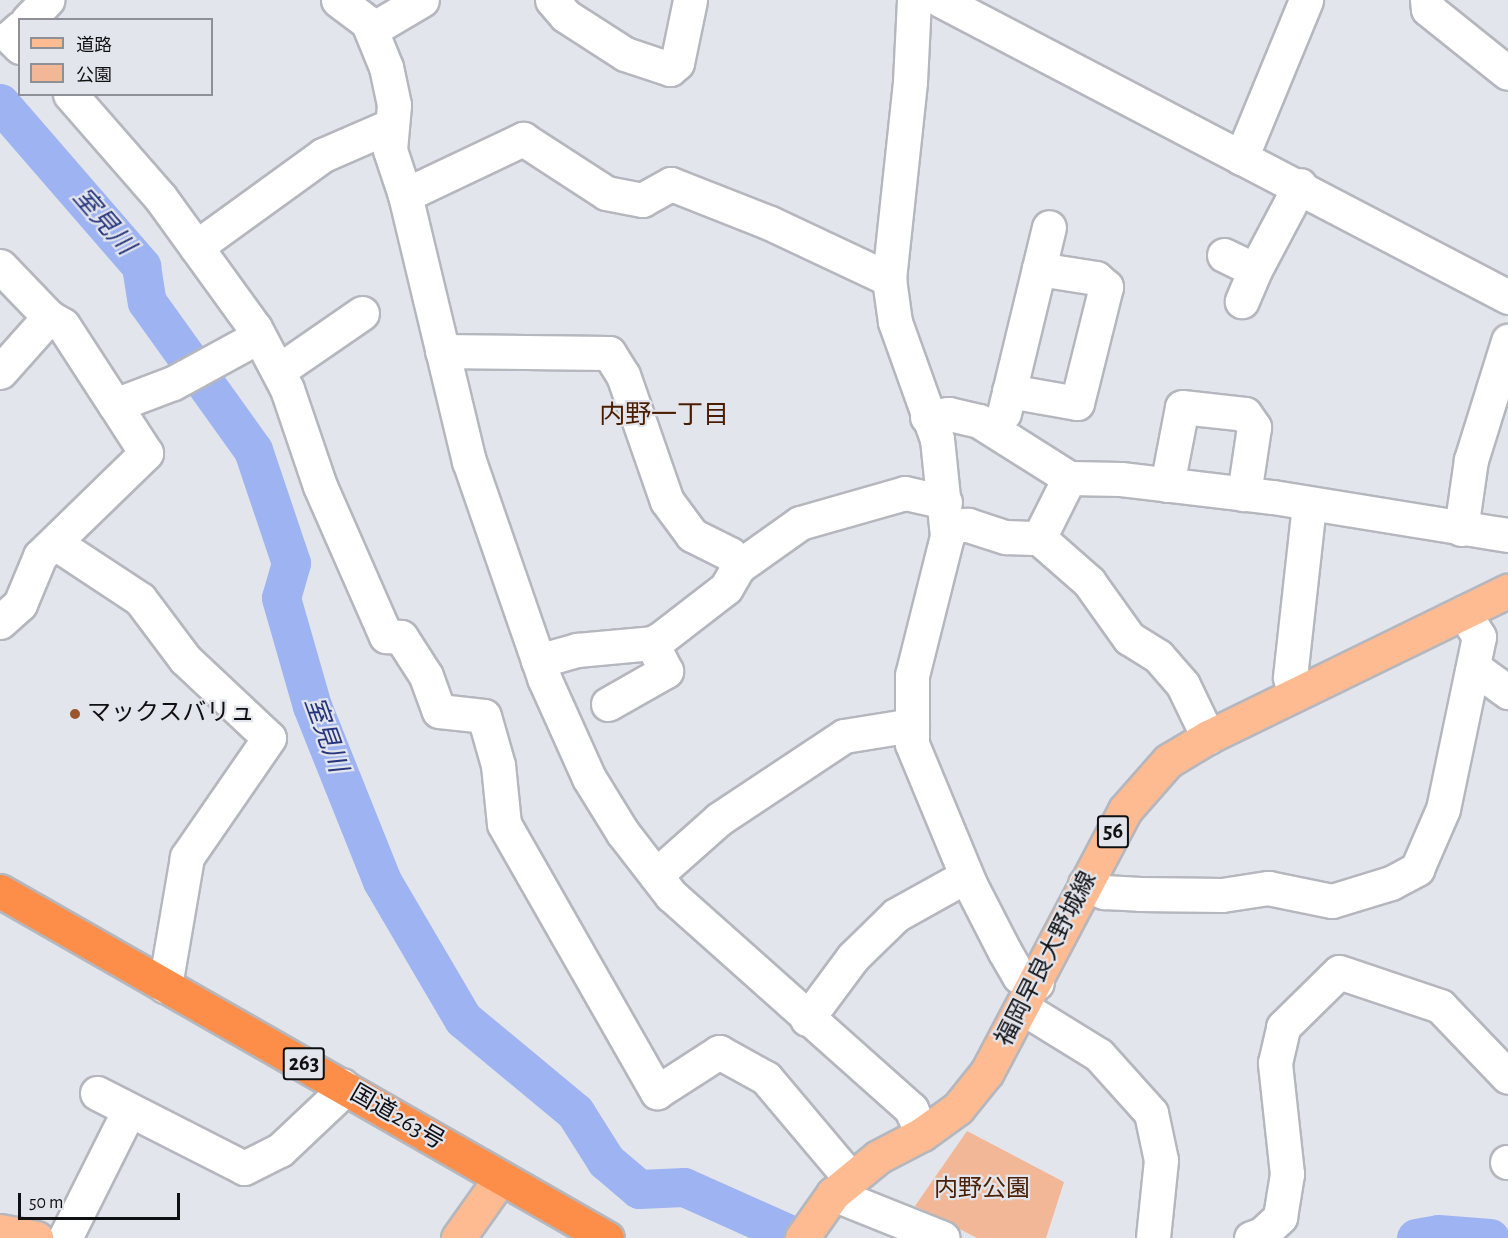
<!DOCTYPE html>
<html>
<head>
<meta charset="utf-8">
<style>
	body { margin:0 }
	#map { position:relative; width:1508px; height:1238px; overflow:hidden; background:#e3e5ec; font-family:"Alegreya Sans","Noto Sans JP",sans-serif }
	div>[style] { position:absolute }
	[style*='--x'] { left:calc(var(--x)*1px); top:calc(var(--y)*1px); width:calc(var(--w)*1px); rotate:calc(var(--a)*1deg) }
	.green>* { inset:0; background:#f1b797 }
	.river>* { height:39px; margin:-19.5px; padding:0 19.5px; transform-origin:19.5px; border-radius:19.5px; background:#9eb3f1 }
	.roads { filter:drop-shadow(2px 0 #b5b7be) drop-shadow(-2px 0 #b5b7be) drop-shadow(0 2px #b5b7be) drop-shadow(0 -2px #b5b7be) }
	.minor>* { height:33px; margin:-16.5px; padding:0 16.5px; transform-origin:16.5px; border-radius:16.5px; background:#fff }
	.major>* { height:33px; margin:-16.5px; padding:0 16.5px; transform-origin:16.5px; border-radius:16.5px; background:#febb92 }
	.highway>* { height:33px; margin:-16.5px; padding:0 16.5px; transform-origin:16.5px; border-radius:16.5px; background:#fd8e4a }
	.dots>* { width:16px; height:16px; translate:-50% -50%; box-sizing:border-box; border:3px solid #e3e5ec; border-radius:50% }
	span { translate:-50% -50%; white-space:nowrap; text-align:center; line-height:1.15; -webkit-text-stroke:4.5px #e3e5ec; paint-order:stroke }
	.shield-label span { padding:2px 4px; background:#e3e5ec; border:2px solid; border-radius:4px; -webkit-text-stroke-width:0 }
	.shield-label { font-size:22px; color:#0f1012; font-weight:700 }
	.poi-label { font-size:24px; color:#0f1012 }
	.left { translate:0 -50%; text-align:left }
	.street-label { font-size:24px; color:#0f1012 }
	.park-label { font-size:24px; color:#4a2105 }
	.water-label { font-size:26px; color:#26357d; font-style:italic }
	.neighbourhood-label { font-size:26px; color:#4a1d00 }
	.legend { position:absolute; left:18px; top:18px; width:195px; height:78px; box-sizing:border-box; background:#e3e5ec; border:2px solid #8e9095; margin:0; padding:8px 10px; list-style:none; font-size:18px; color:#0f1012 }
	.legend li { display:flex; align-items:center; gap:12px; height:30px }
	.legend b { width:30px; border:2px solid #8e9095 }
	.scale { position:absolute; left:18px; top:1193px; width:162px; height:27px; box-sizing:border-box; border:3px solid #0f1012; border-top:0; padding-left:8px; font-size:18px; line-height:21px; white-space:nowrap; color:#0f1012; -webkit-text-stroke:4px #e3e5ec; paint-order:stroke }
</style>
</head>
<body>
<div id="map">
	<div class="green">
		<div style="clip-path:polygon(967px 1131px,1064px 1182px,1046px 1238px,977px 1238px,915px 1206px)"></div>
	</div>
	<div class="river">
		<div style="--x:0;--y:103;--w:216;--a:49.1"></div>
		<div style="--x:141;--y:266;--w:36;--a:81"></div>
		<div style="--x:147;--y:302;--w:182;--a:54.4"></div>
		<div style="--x:253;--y:450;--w:119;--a:71.4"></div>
		<div style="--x:291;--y:563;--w:36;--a:106"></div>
		<div style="--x:281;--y:598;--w:112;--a:74"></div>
		<div style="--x:312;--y:706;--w:188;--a:68.2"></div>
		<div style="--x:382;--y:881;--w:160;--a:59.6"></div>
		<div style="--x:463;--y:1019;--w:146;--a:39.7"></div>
		<div style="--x:575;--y:1112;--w:58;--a:57.7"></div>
		<div style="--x:606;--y:1161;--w:43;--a:40.3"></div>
		<div style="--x:639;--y:1189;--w:45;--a:-2.5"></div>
		<div style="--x:684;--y:1187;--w:125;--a:24.1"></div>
		<div style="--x:1416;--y:1238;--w:22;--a:-10"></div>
		<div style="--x:1438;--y:1234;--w:52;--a:4.4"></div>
	</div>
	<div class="roads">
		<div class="minor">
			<div style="--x:338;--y:0;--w:38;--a:37"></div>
			<div style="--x:368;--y:23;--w:48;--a:67.8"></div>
			<div style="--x:386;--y:67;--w:39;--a:78"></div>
			<div style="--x:394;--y:105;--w:45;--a:95.1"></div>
			<div style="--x:390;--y:150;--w:47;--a:71.6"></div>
			<div style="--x:405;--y:195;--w:274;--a:76.5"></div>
			<div style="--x:469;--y:461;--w:230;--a:70.9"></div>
			<div style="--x:544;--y:678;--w:110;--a:65.8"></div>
			<div style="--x:589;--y:778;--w:65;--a:58.3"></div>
			<div style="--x:623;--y:833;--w:78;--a:52.3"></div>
			<div style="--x:671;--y:895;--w:322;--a:41.7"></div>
			<div style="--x:911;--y:1109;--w:27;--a:66"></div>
			<div style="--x:552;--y:0;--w:21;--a:49"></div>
			<div style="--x:566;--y:16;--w:70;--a:32.8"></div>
			<div style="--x:625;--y:54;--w:47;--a:18.4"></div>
			<div style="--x:670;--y:69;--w:9;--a:-41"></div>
			<div style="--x:677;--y:63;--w:64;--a:-78.3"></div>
			<div style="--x:914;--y:0;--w:82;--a:92.8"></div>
			<div style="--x:910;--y:82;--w:198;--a:96.1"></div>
			<div style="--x:889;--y:279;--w:43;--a:82.1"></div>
			<div style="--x:895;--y:322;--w:124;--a:70.3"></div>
			<div style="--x:937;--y:439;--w:98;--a:84.1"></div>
			<div style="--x:947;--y:536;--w:143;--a:104.1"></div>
			<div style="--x:912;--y:675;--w:69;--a:90"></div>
			<div style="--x:912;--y:744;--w:152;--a:67.5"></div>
			<div style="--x:970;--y:884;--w:76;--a:62.8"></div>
			<div style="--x:1005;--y:952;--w:28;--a:60"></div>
			<div style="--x:1019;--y:976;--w:19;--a:21"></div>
			<div style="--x:940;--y:0;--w:641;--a:27.6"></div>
			<div style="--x:1427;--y:0;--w:9;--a:84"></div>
			<div style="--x:1428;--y:9;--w:102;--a:38.7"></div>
			<div style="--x:28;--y:20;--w:28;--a:-46"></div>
			<div style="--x:20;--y:28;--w:13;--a:138"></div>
			<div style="--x:10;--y:37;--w:14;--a:45"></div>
			<div style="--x:371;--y:30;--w:59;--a:-30.5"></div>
			<div style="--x:70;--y:94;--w:137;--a:48.9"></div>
			<div style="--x:160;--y:197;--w:162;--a:54.1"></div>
			<div style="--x:255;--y:328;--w:69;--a:62.3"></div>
			<div style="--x:287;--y:389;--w:102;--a:71.2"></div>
			<div style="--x:320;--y:486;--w:164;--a:66.3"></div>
			<div style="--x:386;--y:636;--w:15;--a:4"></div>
			<div style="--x:401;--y:637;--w:46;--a:57.3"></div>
			<div style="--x:426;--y:676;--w:37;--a:70"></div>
			<div style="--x:439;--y:711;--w:45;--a:6.3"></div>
			<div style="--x:484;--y:716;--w:51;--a:74.1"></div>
			<div style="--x:498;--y:765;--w:59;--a:84.2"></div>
			<div style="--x:504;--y:824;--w:309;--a:60.3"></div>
			<div style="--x:657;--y:1092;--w:74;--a:-32.8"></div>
			<div style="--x:719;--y:1052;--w:54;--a:29"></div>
			<div style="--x:766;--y:1078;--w:132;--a:49.9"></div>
			<div style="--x:1241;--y:158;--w:171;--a:-67.6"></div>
			<div style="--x:405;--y:195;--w:131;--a:-25.4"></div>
			<div style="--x:523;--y:139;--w:99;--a:33"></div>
			<div style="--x:606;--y:193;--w:37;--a:11"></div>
			<div style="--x:642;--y:200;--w:33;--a:-29"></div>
			<div style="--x:671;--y:184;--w:106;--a:21.5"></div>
			<div style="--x:770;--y:223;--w:132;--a:25.2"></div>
			<div style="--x:196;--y:247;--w:157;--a:-35.9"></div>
			<div style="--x:323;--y:155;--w:75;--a:-23.5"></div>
			<div style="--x:1224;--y:255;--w:34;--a:26"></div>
			<div style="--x:1255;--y:270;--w:34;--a:113"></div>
			<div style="--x:0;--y:266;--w:71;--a:46.1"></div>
			<div style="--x:49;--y:317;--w:16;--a:30"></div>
			<div style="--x:63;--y:325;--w:95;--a:57"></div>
			<div style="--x:1255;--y:270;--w:96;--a:-62.1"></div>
			<div style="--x:442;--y:351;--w:167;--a:0.7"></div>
			<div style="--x:609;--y:353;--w:26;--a:58"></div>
			<div style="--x:623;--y:375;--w:133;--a:70.8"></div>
			<div style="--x:667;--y:501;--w:42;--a:53.7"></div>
			<div style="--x:692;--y:535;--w:42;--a:26.6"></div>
			<div style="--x:730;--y:554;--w:15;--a:58"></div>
			<div style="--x:278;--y:371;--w:102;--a:-34.6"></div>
			<div style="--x:0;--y:372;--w:74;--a:-48.3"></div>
			<div style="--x:1009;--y:391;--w:69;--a:10"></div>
			<div style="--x:1077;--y:403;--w:120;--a:-76"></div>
			<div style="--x:1106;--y:287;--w:13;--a:-138"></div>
			<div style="--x:1096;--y:278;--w:58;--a:-171"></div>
			<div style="--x:1004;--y:413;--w:191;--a:-76.4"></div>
			<div style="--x:927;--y:417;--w:22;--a:-8"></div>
			<div style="--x:949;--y:414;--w:31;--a:13"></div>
			<div style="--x:979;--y:421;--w:107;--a:32.3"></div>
			<div style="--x:1069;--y:478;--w:52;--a:1.1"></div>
			<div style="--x:1121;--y:479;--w:153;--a:6.8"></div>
			<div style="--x:1273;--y:497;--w:238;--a:9.2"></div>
			<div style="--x:1167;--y:485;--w:79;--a:-79.1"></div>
			<div style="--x:1182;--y:407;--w:63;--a:6.3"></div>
			<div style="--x:1245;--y:414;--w:16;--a:55"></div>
			<div style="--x:1254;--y:427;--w:68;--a:98.5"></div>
			<div style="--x:946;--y:526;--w:22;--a:-3"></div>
			<div style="--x:968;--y:525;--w:40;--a:18"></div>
			<div style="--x:1006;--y:537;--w:33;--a:2"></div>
			<div style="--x:1039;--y:538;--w:67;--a:41.3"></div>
			<div style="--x:1089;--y:582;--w:69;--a:54.5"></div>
			<div style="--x:1129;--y:638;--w:34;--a:32"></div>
			<div style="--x:1158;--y:656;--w:38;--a:49"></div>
			<div style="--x:1183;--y:685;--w:58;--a:64.3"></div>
			<div style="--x:1461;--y:529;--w:70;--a:-81.8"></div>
			<div style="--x:1471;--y:460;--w:125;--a:-72.7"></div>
			<div style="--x:1039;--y:538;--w:67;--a:-63.4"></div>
			<div style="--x:55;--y:543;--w:102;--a:33.4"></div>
			<div style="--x:140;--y:599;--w:75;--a:53.1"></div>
			<div style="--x:185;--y:659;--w:115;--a:43.2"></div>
			<div style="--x:269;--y:738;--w:145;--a:124.6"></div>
			<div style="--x:187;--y:857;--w:131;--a:99.7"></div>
			<div style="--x:0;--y:622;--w:27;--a:-42"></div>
			<div style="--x:20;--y:604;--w:52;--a:-67.4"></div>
			<div style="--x:40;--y:556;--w:148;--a:-44.2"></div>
			<div style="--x:146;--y:453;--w:57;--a:-122.9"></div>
			<div style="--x:115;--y:405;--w:62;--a:-20.8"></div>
			<div style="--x:173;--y:383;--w:88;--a:-28.6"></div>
			<div style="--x:538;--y:661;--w:41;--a:-15.8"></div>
			<div style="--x:577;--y:650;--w:75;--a:-5.3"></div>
			<div style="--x:652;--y:643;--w:9;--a:-27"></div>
			<div style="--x:660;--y:639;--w:83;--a:-37.7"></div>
			<div style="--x:726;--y:588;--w:24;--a:-60"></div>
			<div style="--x:738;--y:567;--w:76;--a:-35.4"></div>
			<div style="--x:800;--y:523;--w:109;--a:-15.9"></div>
			<div style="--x:905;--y:493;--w:41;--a:12.7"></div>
			<div style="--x:1472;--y:671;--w:11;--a:15"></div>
			<div style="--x:1483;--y:674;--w:31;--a:36"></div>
			<div style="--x:1294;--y:694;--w:17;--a:-103"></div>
			<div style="--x:1290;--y:677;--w:174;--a:-83.7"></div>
			<div style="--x:608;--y:704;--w:67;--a:-29.6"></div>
			<div style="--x:666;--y:671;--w:31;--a:-117"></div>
			<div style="--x:656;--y:875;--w:84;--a:-41.6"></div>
			<div style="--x:719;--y:819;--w:150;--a:-33.6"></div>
			<div style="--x:844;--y:736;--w:69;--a:-9.2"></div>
			<div style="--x:1085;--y:884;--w:21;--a:23"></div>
			<div style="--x:1104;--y:892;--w:36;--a:3"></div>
			<div style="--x:1140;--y:894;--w:82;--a:0.7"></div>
			<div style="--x:1222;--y:895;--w:47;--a:-8.7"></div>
			<div style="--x:1268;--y:888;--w:65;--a:11.5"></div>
			<div style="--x:1332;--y:901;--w:62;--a:-17"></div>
			<div style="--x:1391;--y:883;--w:30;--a:-28"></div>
			<div style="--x:1417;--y:869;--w:65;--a:-66.6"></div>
			<div style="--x:1443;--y:809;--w:176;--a:-78.2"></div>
			<div style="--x:1479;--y:637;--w:29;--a:-121"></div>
			<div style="--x:1023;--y:1008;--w:89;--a:31.7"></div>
			<div style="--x:1099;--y:1055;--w:78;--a:48.1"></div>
			<div style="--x:1151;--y:1113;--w:48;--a:78"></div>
			<div style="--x:1161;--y:1160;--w:78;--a:95.9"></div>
			<div style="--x:807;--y:1019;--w:77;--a:-53.4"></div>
			<div style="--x:853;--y:957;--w:60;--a:-44.3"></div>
			<div style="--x:896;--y:915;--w:80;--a:-29.1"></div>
			<div style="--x:97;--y:1093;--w:165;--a:27"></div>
			<div style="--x:244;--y:1168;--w:40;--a:-26.6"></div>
			<div style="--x:280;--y:1150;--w:74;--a:-43.4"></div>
			<div style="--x:334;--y:1099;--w:16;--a:-60"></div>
			<div style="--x:1507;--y:1162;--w:1;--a:0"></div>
			<div style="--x:833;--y:1194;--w:118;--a:21.8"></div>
			<div style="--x:65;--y:1238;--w:143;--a:-63.4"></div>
			<div style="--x:1251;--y:1238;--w:12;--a:-20"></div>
			<div style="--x:1262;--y:1234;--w:25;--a:-43"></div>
			<div style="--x:1280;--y:1217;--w:44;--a:-80.8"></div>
			<div style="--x:1287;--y:1174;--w:112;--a:-96.2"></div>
			<div style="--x:1275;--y:1063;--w:37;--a:-77"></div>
			<div style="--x:1283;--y:1027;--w:78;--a:-44.5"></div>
			<div style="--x:1339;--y:972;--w:107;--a:18.6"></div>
			<div style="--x:1440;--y:1006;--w:98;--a:46.2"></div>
		</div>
		<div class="major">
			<div style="--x:0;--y:1231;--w:37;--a:11"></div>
			<div style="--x:458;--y:1238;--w:72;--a:-54.6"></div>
			<div style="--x:802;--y:1238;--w:54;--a:-54.8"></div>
			<div style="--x:833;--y:1194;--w:58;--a:-39.4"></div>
			<div style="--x:878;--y:1157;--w:50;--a:-27.6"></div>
			<div style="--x:922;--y:1134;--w:44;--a:-35.8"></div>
			<div style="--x:958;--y:1108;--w:46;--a:-51.1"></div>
			<div style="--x:987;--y:1072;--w:296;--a:-62.2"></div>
			<div style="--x:1125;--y:810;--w:65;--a:-48.7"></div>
			<div style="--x:1168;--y:761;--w:47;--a:-31"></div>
			<div style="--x:1208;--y:737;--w:334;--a:-26"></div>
		</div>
		<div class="highway">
			<div style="--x:0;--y:891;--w:699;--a:29.76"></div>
		</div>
	</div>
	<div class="dots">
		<div style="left:75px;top:714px;background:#9b552b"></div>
	</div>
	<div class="shield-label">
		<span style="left:1113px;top:832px">56</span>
		<span style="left:304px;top:1064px">263</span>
	</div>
	<div class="poi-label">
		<span class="left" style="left:87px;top:714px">マックスバリュ</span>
	</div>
	<div class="street-label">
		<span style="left:1047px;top:959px;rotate:-63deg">福岡早良大野城線</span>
		<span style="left:397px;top:1118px;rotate:30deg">国道263号</span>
	</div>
	<div class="park-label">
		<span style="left:982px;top:1190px">内野公園</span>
	</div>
	<div class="water-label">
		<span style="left:103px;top:222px;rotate:49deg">室見川</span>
		<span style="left:325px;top:735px;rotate:70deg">室見川</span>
	</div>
	<div class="neighbourhood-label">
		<span style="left:664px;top:416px">内野一丁目</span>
	</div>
	<ul class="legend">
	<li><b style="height:8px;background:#febb92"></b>道路</li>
	<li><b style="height:16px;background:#f1b797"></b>公園</li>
	</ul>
	<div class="scale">50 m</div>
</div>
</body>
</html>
